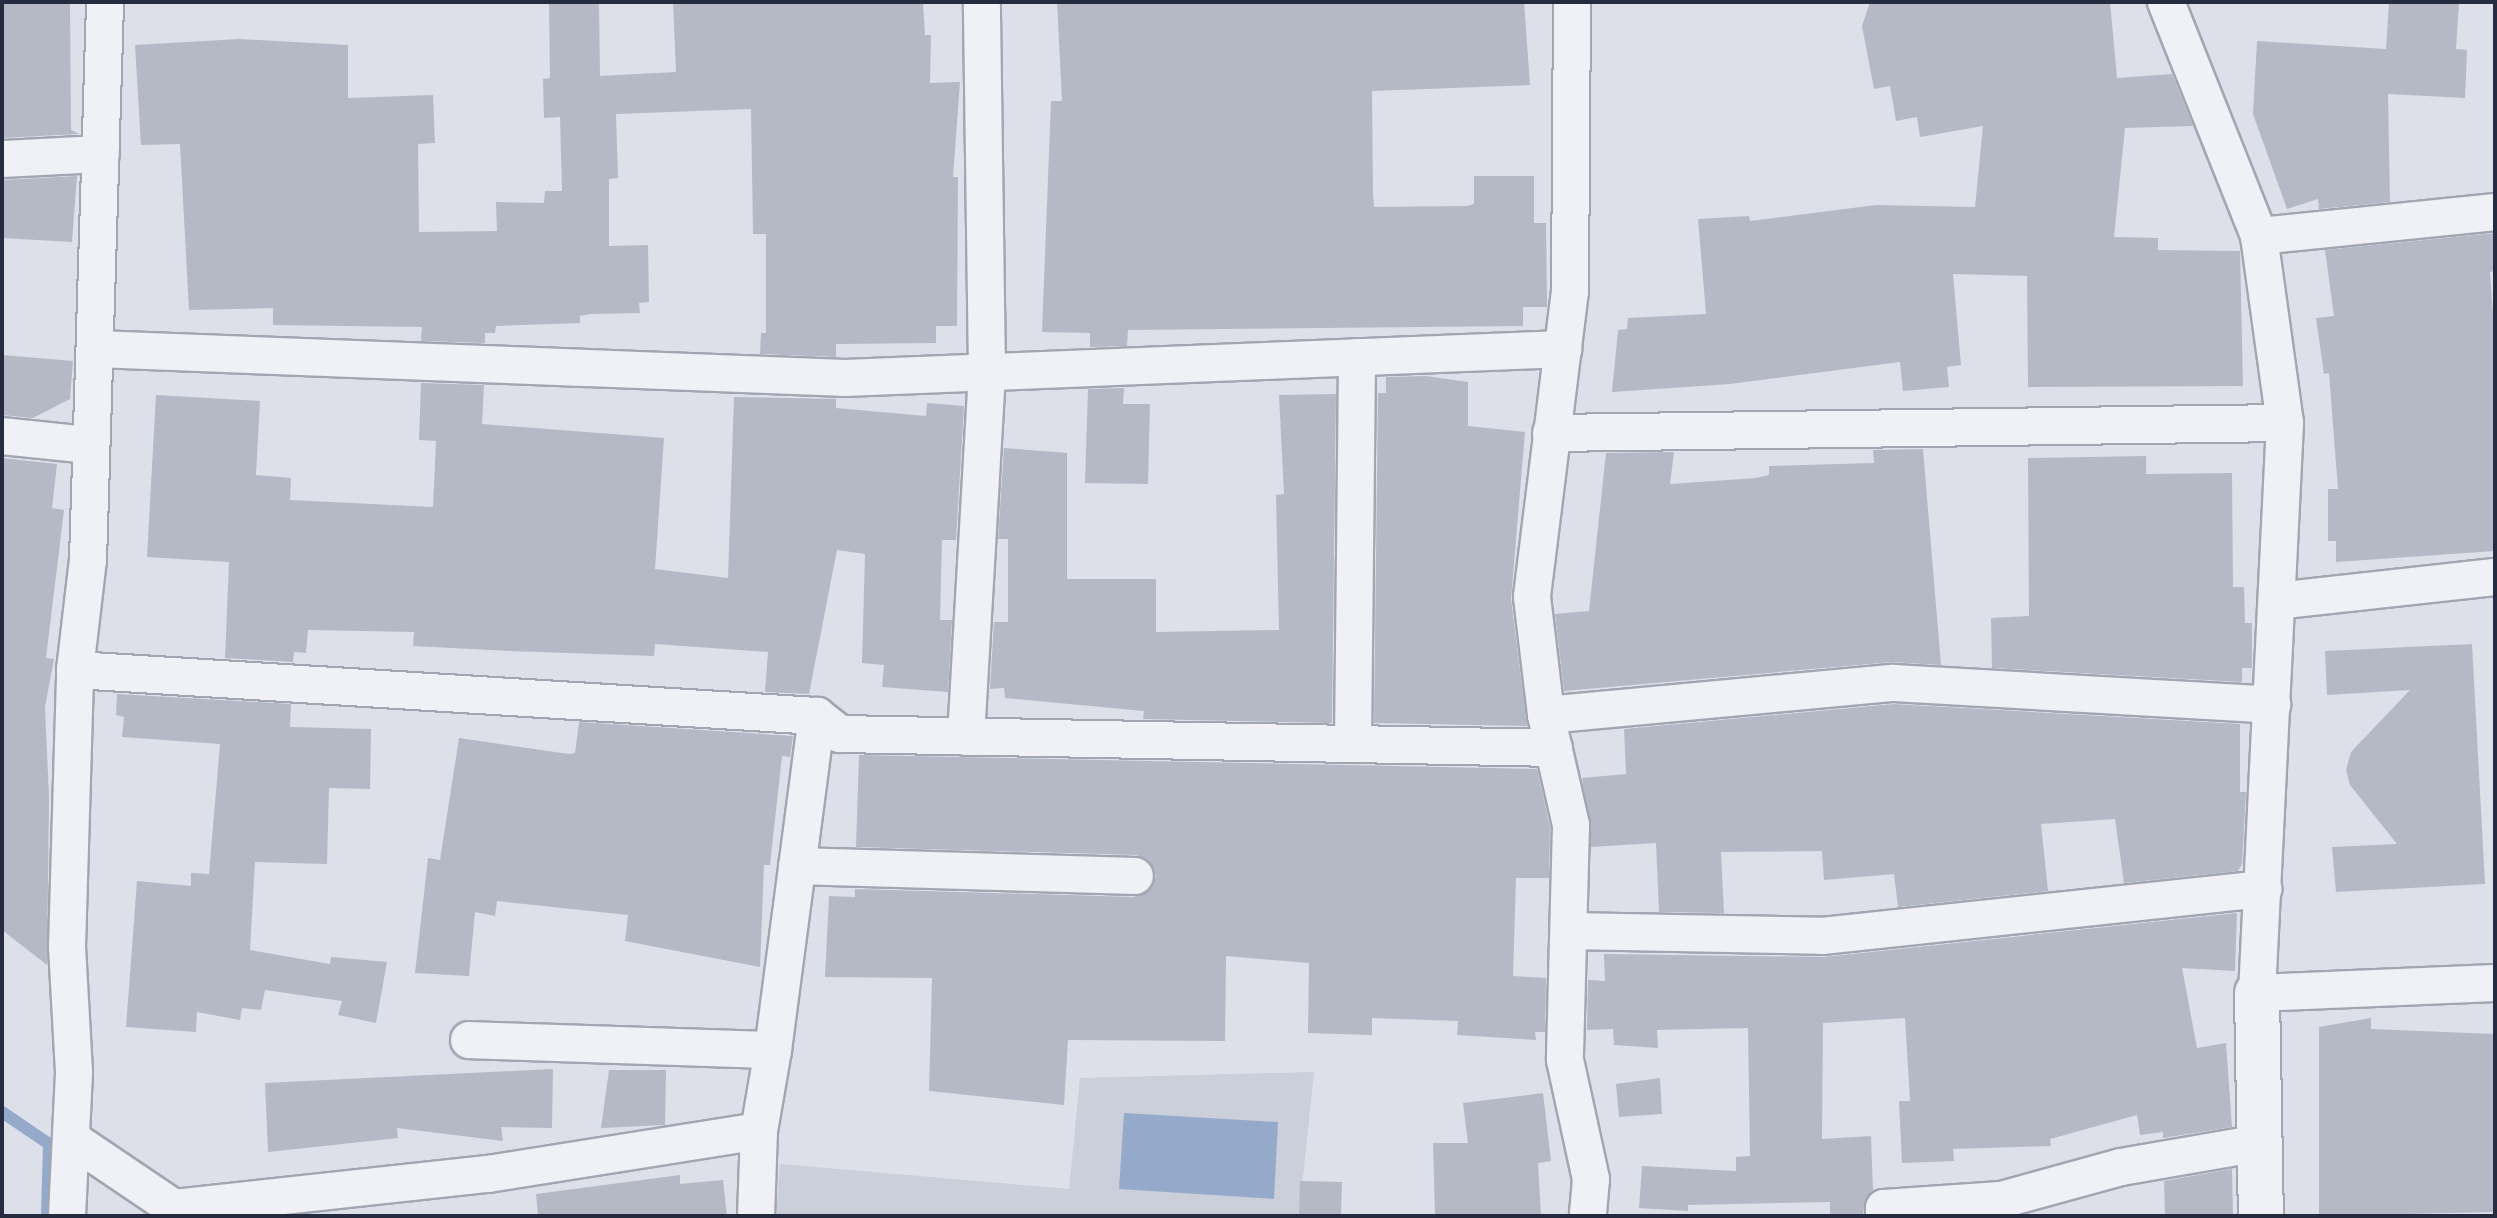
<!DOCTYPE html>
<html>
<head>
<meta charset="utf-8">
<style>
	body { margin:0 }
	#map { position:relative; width:2497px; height:1218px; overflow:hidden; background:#dde0e8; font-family:Helvetica,sans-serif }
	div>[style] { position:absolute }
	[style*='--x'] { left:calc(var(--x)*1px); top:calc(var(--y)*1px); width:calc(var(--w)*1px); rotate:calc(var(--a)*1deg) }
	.built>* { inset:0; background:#cbcfda }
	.water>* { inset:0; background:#95aacb }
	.stream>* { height:12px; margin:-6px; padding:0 6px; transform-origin:6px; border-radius:6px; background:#95aacb }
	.building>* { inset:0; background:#b4b9c5 }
	.roads { filter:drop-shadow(2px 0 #a2a6b2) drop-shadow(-2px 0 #a2a6b2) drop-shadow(0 2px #a2a6b2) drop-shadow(0 -2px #a2a6b2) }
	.minor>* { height:36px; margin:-18px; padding:0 18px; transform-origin:18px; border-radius:18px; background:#f0f1f6 }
	.tertiary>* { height:44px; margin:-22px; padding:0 22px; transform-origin:22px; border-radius:22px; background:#f0f1f6 }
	span { translate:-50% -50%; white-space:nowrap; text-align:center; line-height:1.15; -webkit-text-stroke:7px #eceff5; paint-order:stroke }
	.frame { position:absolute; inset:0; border:4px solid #252c3f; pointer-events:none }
</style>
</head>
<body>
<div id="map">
	<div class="built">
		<div style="clip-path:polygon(1314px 1072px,1299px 1216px,776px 1216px,780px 1164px,1069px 1189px,1080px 1078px)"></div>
	</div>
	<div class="water">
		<div style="clip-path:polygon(1124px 1113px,1278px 1122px,1274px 1199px,1119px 1189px)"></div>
	</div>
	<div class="stream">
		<div style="--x:2;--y:1112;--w:57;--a:34.2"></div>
		<div style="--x:49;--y:1144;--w:72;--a:91.6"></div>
	</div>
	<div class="building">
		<div style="clip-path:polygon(2px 2px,70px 2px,71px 130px,79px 134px,2px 138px)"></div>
		<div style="clip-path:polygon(549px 2px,599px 2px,600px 76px,676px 72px,673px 2px,923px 2px,925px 35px,931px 35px,930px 83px,960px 82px,953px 177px,958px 177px,957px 326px,936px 326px,936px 343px,836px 344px,836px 357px,760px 354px,761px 333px,766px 333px,766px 234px,753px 234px,751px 109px,616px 114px,618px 178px,609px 179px,609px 246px,648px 245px,649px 302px,639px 303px,640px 313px,591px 314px,580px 316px,580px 323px,496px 326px,495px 333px,485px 333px,485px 343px,421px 341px,422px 327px,273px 325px,273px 308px,189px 310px,180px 144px,141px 145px,135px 45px,239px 39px,348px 45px,348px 98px,433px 95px,435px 143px,418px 144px,419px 232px,497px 231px,496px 202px,544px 203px,545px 191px,562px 191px,560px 117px,544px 118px,543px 79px,550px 78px)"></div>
		<div style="clip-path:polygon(1057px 2px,1524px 2px,1530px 85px,1372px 91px,1373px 193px,1374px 207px,1467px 206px,1474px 204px,1474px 176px,1534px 176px,1534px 223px,1546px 223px,1547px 307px,1523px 307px,1523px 326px,1128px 330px,1127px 346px,1090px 347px,1090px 333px,1042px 332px,1051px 101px,1062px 101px)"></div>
		<div style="clip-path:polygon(1870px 2px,2110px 2px,2117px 78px,2172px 74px,2193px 126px,2125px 128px,2114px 237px,2158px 238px,2158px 250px,2240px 251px,2243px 386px,2028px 387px,2027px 276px,1953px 274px,1961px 365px,1947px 367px,1949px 387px,1903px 391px,1900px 362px,1730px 384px,1612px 392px,1618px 330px,1627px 329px,1628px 318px,1706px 314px,1698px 219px,1749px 216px,1750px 221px,1876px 205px,1975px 207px,1983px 126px,1920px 137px,1917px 117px,1896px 121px,1890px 86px,1874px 89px,1862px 26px)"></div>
		<div style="clip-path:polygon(2389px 2px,2459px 2px,2456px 49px,2467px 50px,2465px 98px,2388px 94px,2390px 202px,2319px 209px,2318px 199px,2287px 209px,2253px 114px,2257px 41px,2386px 49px)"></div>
		<div style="clip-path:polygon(77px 176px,72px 242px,2px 238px,2px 180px)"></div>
		<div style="clip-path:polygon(2495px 233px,2495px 271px,2490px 272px,2495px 343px,2495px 551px,2336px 562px,2336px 541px,2328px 541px,2328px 489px,2338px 489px,2329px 373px,2324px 374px,2316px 318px,2334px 316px,2325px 250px)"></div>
		<div style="clip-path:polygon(2px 355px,73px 361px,70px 399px,33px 418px,2px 415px)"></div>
		<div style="clip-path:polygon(1426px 376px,1468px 382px,1468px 426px,1525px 432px,1511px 599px,1527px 726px,1374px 723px,1378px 393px,1386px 393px,1386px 377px)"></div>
		<div style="clip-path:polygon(421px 383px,484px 385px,482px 424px,664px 438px,655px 569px,728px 578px,734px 397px,836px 399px,836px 408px,926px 416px,927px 403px,964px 406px,956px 540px,942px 540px,940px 620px,952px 620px,948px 692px,882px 687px,884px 665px,862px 663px,865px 554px,837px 550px,809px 694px,765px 692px,768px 652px,655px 644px,654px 656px,509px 651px,413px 646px,414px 632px,308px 630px,306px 653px,294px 652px,293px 662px,225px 658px,229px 562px,147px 557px,156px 395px,260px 401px,256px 475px,291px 478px,290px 500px,433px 507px,436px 441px,419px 440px)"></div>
		<div style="clip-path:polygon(1124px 388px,1123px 404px,1150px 404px,1148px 484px,1085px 483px,1088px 389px)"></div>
		<div style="clip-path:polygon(1336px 394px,1332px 723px,1143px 719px,1144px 711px,1005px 698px,1004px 688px,990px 689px,994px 622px,1008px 622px,1008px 539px,998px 539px,1004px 448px,1067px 453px,1067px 579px,1156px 579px,1156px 632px,1279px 630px,1276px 495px,1284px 494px,1279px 395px)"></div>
		<div style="clip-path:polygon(1923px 449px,1941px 665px,1892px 662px,1564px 691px,1555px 614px,1589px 611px,1606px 453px,1674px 452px,1670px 484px,1756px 478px,1769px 475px,1769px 466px,1874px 463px,1873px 450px)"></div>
		<div style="clip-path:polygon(2146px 456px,2146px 474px,2232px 473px,2233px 587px,2244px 587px,2245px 623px,2252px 623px,2252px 668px,2242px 668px,2242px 682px,1992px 668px,1991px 618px,2029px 616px,2028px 458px)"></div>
		<div style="clip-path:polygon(2px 458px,57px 464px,52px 508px,64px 510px,46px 658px,54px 659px,45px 707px,49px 797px,47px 965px,2px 930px)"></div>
		<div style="clip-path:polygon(2472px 644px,2485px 884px,2336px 892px,2332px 847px,2397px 844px,2350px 785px,2346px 770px,2351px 752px,2410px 690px,2327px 695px,2325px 651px)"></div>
		<div style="clip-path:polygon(117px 694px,291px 704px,290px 727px,371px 729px,370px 789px,329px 788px,327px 864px,255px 862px,250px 950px,330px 964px,331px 957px,387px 962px,376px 1023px,338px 1015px,342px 1001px,265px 990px,261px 1010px,242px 1008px,240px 1020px,197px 1012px,196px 1032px,126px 1027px,137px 881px,191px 886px,191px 873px,209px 874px,220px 744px,122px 737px,124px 717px,116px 715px)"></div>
		<div style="clip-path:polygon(1894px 704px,2240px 724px,2240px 792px,2246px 792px,2242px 864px,2238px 871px,2124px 883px,2115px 819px,2041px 824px,2048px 891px,1898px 907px,1894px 874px,1824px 880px,1822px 851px,1721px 852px,1724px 913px,1659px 912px,1656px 843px,1591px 847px,1582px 778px,1626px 774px,1624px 729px)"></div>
		<div style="clip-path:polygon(579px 722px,793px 736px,790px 757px,782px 756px,770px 865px,764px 865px,760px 967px,625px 941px,628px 915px,497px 901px,495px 916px,475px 912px,469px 976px,415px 973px,428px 858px,440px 860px,459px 738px,569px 754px,575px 753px)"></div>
		<div style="clip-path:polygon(859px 755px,1537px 769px,1550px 827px,1549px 878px,1516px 878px,1513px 976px,1546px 978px,1545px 1032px,1535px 1032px,1536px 1040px,1457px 1035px,1458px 1021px,1372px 1018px,1372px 1035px,1308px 1033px,1309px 963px,1226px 956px,1225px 1041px,1068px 1040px,1064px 1105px,929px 1091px,932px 978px,825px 977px,829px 896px,855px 897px,855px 889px,1134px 897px,1152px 888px,1156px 876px,1147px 859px,1136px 855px,856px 847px)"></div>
		<div style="clip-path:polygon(2237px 913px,2235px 971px,2182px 968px,2197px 1048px,2226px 1043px,2232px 1127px,2163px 1138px,2163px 1132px,2140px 1135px,2137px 1115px,2050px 1139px,2051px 1146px,1953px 1149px,1954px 1161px,1902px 1163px,1899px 1101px,1910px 1101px,1905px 1018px,1823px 1023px,1822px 1139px,1871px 1136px,1873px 1190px,1865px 1199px,1863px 1216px,1830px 1216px,1830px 1202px,1688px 1205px,1688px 1211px,1639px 1208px,1642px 1166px,1736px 1171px,1736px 1157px,1750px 1156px,1748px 1028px,1657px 1030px,1658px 1048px,1614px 1045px,1613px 1029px,1587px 1030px,1588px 980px,1605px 981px,1604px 954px,1824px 957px)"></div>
		<div style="clip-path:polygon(2371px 1018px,2371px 1029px,2495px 1034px,2495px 1212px,2319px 1216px,2319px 1027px)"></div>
		<div style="clip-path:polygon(553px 1069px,552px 1128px,501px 1127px,503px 1141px,397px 1128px,398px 1138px,268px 1152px,265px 1083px)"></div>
		<div style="clip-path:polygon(609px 1070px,666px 1070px,665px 1125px,601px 1128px)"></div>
		<div style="clip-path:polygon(1660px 1078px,1662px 1114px,1619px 1117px,1616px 1084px)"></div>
		<div style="clip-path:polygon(1543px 1093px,1551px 1161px,1538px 1163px,1541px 1216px,1435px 1216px,1433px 1143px,1468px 1143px,1463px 1103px)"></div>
		<div style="clip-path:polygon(2232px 1169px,2233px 1216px,2165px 1216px,2164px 1181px)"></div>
		<div style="clip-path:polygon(680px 1175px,680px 1184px,723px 1180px,727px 1216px,538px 1216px,536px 1194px)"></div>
		<div style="clip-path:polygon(1300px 1181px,1342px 1182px,1341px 1216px,1299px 1216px)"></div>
	</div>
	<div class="roads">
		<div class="minor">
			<div style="--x:1572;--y:2;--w:289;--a:90.4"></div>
			<div style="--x:1570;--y:291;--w:308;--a:97.1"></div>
			<div style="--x:1532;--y:597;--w:119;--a:83.2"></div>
			<div style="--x:1546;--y:715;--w:113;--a:77.2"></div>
			<div style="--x:1571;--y:825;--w:235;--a:91.5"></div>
			<div style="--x:1565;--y:1060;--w:122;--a:77.7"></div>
			<div style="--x:1591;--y:1179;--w:37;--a:95"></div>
			<div style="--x:2166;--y:2;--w:252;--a:68.3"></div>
			<div style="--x:2259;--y:236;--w:189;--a:82.1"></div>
			<div style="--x:2285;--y:423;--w:571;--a:92.81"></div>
			<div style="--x:2257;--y:993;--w:238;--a:-2.4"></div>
			<div style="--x:2;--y:159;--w:99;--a:-2.9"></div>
			<div style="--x:2259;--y:236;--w:237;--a:-5.8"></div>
			<div style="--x:96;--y:349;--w:750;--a:2.22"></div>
			<div style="--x:845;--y:378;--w:719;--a:-2.31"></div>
			<div style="--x:1551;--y:433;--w:734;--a:-0.78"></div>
			<div style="--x:2;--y:436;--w:87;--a:5.9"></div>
			<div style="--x:2277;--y:601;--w:219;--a:-6.3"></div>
			<div style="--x:75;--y:670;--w:743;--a:3.55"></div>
			<div style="--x:817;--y:716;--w:29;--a:38"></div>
			<div style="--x:840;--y:734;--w:714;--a:1.12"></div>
			<div style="--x:1546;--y:715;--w:349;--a:-5.3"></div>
			<div style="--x:1894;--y:683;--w:379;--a:3.3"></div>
			<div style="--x:966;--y:737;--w:366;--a:-86.7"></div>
			<div style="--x:987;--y:372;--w:370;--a:-90.8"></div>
			<div style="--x:1353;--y:744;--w:387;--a:-89.4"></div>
			<div style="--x:797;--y:866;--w:338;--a:1.7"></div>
			<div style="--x:1569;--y:931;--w:253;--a:1.1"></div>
			<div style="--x:1822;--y:936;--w:444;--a:-6.1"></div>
			<div style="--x:469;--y:1040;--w:304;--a:1.9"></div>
			<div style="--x:773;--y:1050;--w:337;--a:-82.5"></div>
			<div style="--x:73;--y:1140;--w:122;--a:34"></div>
			<div style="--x:174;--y:1208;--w:316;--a:-6.2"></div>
			<div style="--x:488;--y:1174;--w:274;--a:-9"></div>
			<div style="--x:67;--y:1216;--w:144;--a:-87.2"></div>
			<div style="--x:74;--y:1072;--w:125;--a:-93.2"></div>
			<div style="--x:67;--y:947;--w:277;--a:-88.3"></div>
			<div style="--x:75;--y:670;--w:111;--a:-83.3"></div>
			<div style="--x:88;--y:560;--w:558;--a:-88.25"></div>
			<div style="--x:756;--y:1216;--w:85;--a:-88"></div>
			<div style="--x:759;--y:1131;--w:82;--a:-80.2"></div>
			<div style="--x:1884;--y:1216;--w:8;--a:-90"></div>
			<div style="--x:1884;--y:1208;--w:117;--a:-3.9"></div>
			<div style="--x:2001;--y:1200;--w:124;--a:-15.4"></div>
			<div style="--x:2121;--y:1167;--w:141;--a:-9.8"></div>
		</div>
		<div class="tertiary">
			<div style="--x:2257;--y:993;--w:223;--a:89"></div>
		</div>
	</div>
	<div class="frame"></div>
</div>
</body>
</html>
